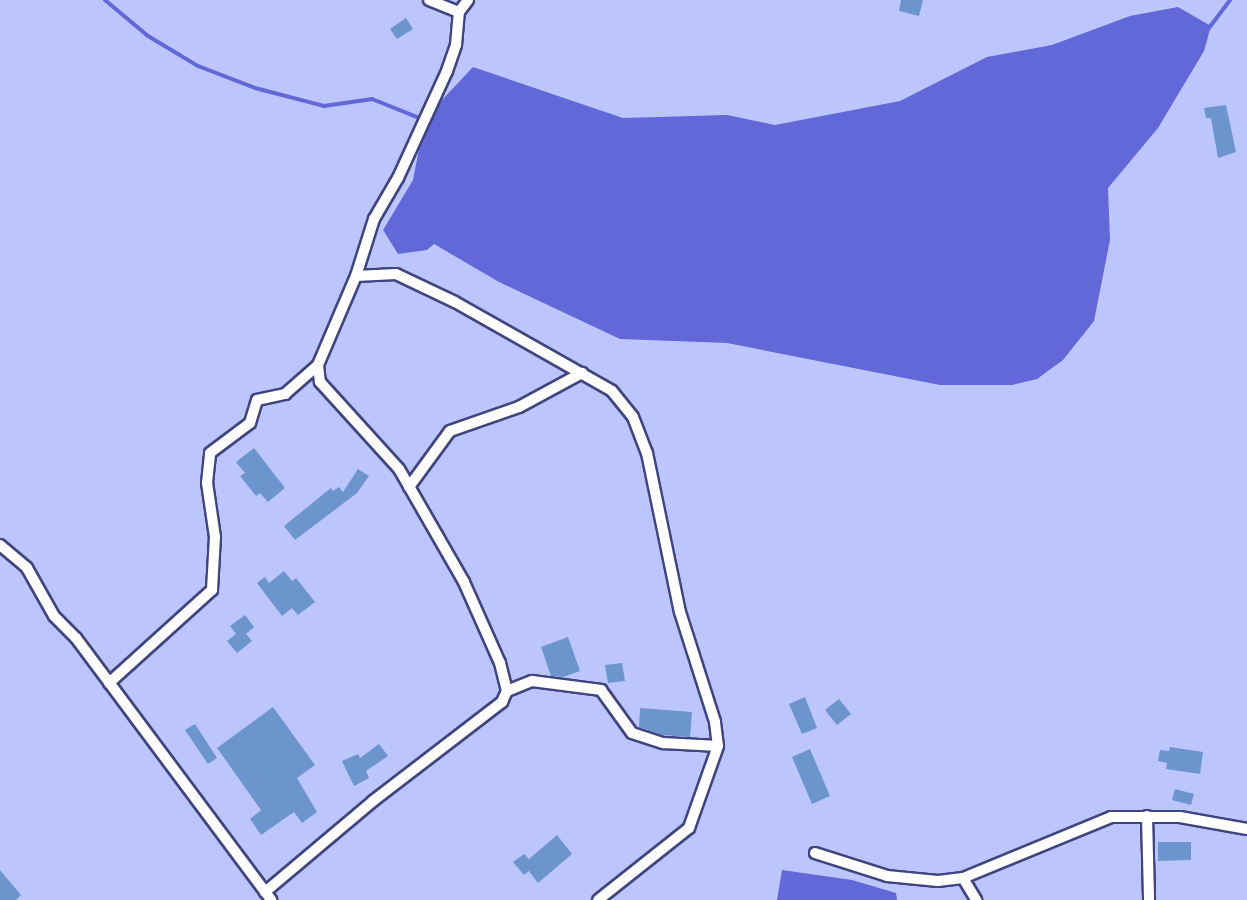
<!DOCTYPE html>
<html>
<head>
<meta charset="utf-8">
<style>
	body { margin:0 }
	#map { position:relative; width:1247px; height:900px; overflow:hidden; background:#bdc6fc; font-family:Quicksand,sans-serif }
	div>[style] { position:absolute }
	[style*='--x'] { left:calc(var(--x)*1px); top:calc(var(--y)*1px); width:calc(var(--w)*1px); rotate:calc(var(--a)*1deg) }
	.water>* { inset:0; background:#6268d7 }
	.stream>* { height:4px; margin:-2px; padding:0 2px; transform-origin:2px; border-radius:2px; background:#6268d7 }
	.building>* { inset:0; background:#6c94cd }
	.roads { filter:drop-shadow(2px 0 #3f457f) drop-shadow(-2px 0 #3f457f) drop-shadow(0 2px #3f457f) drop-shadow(0 -2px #3f457f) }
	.street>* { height:10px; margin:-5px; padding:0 5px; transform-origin:5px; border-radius:5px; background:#fff }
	span { translate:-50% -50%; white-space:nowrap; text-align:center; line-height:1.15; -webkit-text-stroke:4.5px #e5e9fe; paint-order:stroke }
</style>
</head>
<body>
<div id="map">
	<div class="water">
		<div style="clip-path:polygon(1178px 7px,1211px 26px,1204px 51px,1158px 128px,1108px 188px,1110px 240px,1094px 321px,1063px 360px,1037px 379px,1012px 385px,940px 385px,727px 343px,620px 339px,499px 282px,434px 244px,427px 250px,398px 254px,383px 230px,413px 180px,420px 144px,441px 101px,473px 67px,623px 118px,727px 115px,775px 125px,900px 101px,987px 57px,1052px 45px,1130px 16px)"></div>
		<div style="clip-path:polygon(782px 870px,852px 880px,896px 893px,897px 900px,777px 900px)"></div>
	</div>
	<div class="stream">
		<div style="--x:105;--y:0;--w:56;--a:39.9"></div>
		<div style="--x:148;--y:36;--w:58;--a:31"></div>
		<div style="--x:198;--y:66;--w:61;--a:21.1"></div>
		<div style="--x:255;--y:88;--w:71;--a:14.6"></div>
		<div style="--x:324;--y:106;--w:49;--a:-8.3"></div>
		<div style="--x:372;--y:99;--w:54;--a:21.8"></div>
		<div style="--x:1209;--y:28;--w:35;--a:-53"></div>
	</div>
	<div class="building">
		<div style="clip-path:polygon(901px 0,923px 0,919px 16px,899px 11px)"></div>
		<div style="clip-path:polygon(406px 18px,413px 29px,397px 39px,390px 29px)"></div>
		<div style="clip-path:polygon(1226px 105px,1236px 152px,1218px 158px,1211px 118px,1206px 118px,1204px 108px)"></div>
		<div style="clip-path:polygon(254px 448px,285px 488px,268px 502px,260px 493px,256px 496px,240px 476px,245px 473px,236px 462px)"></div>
		<div style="clip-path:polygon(358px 469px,369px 476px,357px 493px,295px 540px,284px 526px,331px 488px,333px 491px,339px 487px,343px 492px)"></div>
		<div style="clip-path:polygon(284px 571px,292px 581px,296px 578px,315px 602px,298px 615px,292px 608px,282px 616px,257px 583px,265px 577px,269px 583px)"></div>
		<div style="clip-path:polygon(245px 615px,254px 627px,246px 634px,252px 641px,237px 653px,227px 641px,236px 634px,230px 626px)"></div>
		<div style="clip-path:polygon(568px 637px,580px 671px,563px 677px,551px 676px,541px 647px)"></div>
		<div style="clip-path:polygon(622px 663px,625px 681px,608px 683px,605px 665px)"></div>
		<div style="clip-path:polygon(805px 697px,817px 728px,802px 734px,789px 704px)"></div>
		<div style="clip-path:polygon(839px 699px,851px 714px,837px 725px,825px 710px)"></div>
		<div style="clip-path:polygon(273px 707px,315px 765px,297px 778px,317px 812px,302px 823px,294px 812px,261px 835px,250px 819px,261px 810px,217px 748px)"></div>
		<div style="clip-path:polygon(640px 708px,692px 712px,690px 737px,662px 735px,639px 727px)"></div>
		<div style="clip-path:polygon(195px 724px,217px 758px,208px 764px,185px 730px)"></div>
		<div style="clip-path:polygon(379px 744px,388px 756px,366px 771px,369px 778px,354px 786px,342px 761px,358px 754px,360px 758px)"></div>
		<div style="clip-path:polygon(1170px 747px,1203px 752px,1200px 774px,1166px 769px,1167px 763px,1158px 761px,1160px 750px,1169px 751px)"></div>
		<div style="clip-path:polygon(810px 749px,830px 796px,812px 804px,792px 757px)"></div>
		<div style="clip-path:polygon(1175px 789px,1194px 794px,1191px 805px,1172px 800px)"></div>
		<div style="clip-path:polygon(557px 835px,572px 854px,538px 883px,529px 871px,524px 875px,513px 862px,524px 854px,529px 859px)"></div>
		<div style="clip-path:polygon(1158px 842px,1191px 842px,1191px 860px,1158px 861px)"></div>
		<div style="clip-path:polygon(0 870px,21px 895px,16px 900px,0 900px)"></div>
	</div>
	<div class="roads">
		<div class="street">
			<div style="--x:429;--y:0;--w:32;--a:22"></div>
			<div style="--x:356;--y:276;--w:40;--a:-2.9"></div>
			<div style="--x:396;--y:274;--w:65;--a:25.4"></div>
			<div style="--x:455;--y:302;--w:180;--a:29.5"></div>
			<div style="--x:612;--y:391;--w:33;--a:51"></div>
			<div style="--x:633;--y:417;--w:39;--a:69"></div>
			<div style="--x:647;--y:453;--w:162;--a:78.3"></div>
			<div style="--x:680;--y:612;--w:115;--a:72.3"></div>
			<div style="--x:715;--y:722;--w:24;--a:83"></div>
			<div style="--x:718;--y:746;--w:87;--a:109.5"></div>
			<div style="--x:689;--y:828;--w:116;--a:141.6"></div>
			<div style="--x:409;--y:487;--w:69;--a:-53.8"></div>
			<div style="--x:450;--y:431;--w:73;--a:-19.2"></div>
			<div style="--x:519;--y:407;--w:72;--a:-28.4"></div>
			<div style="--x:0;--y:545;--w:35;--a:40"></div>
			<div style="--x:27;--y:568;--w:55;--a:60.6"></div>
			<div style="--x:54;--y:616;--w:31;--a:45"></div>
			<div style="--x:76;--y:638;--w:327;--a:53.3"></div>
			<div style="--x:109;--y:683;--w:139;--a:-42.1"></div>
			<div style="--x:212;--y:590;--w:53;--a:-86.8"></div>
			<div style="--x:215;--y:537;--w:55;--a:-98.4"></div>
			<div style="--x:207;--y:483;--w:30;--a:-84"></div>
			<div style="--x:210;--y:453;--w:50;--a:-36.9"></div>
			<div style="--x:250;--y:423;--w:24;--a:-73"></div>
			<div style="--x:257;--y:400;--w:29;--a:-12"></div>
			<div style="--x:285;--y:394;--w:44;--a:-41.3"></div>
			<div style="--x:507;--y:691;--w:27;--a:-22"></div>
			<div style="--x:532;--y:681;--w:70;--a:7.4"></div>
			<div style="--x:601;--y:690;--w:53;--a:54.2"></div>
			<div style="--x:632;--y:733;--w:33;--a:18"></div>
			<div style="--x:663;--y:743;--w:55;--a:3.1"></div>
			<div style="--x:1147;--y:816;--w:84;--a:88.6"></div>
			<div style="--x:815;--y:853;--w:76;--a:17.7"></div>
			<div style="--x:887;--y:876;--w:51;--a:5.6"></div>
			<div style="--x:938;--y:881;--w:25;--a:-7"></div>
			<div style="--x:963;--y:878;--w:160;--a:-22.4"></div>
			<div style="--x:1111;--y:817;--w:69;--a:0"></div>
			<div style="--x:1180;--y:817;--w:68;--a:10.2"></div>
			<div style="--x:963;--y:878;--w:26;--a:59"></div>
			<div style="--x:265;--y:892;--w:141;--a:-40.1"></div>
			<div style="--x:373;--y:801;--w:163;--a:-37.5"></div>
			<div style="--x:502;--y:702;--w:12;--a:-66"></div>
			<div style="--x:507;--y:691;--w:29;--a:-104"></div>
			<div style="--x:500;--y:663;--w:89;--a:-114"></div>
			<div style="--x:464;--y:582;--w:130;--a:-119.9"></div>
			<div style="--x:399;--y:469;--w:118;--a:-132.2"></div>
			<div style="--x:320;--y:382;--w:17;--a:-97"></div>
			<div style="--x:318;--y:365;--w:97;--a:-66.9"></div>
			<div style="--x:356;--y:276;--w:60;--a:-72.5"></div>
			<div style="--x:374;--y:219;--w:48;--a:-59.7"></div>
			<div style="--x:398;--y:178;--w:118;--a:-65.4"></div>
			<div style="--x:447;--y:71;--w:28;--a:-71"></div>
			<div style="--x:456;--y:45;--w:33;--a:-85"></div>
			<div style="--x:459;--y:12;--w:15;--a:-53"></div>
		</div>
	</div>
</div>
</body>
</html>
